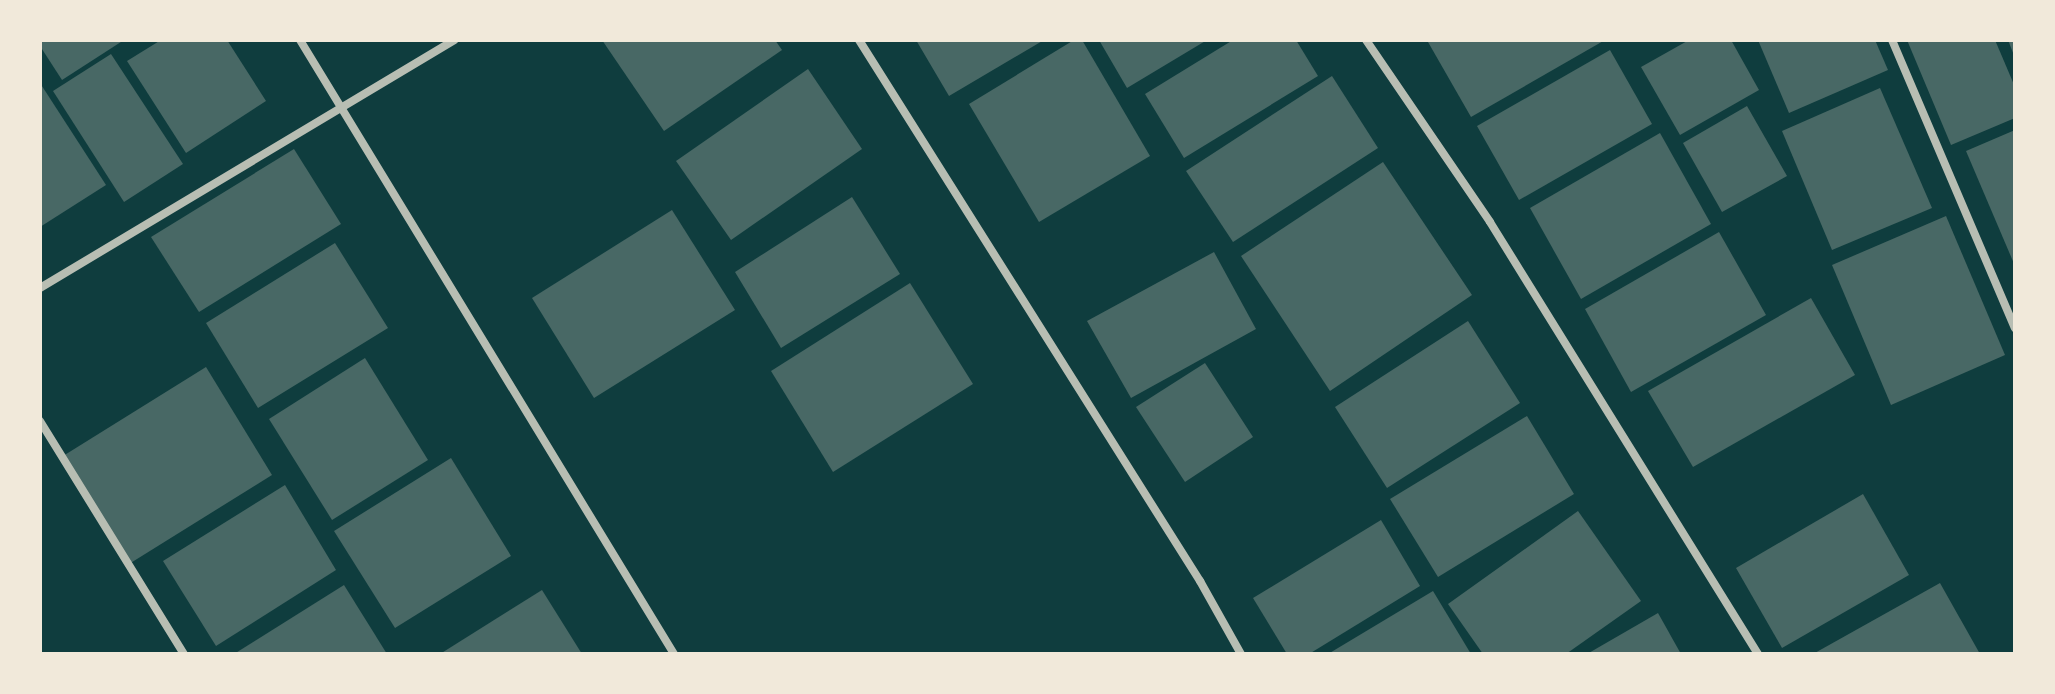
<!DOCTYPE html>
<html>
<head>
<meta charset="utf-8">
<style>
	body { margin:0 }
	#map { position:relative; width:2055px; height:694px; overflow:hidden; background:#0f3d3e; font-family:"Fira Sans",sans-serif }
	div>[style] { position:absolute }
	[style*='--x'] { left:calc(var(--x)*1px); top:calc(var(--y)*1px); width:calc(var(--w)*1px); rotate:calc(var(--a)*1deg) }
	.building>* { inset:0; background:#486865 }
	.minor>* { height:8px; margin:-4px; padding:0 4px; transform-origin:4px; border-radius:4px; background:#b8beb3 }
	span { translate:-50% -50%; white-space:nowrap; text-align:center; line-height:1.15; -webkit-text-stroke:8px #f1e9da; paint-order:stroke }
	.frame { position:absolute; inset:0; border:42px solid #f1e9da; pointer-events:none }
</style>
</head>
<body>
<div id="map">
	<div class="building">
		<div style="clip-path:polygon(40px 40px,124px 40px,62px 80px,40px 46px)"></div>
		<div style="clip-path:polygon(161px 40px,227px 40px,266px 101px,186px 153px,127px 61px)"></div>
		<div style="clip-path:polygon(602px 40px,775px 40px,782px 50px,664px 131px)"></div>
		<div style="clip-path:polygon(916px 40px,1044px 40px,949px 96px)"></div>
		<div style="clip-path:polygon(1074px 40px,1082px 40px,1150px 156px,1039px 222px,969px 104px)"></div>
		<div style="clip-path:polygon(1099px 40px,1207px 40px,1127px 88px)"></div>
		<div style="clip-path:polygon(1233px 40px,1296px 40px,1318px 76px,1184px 158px,1145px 94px)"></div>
		<div style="clip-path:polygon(1432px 40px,1605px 40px,1471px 117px,1428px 42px)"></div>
		<div style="clip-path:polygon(1689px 40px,1731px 40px,1759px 90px,1680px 135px,1641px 67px)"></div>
		<div style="clip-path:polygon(1758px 40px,1875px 40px,1888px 70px,1789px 113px)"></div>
		<div style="clip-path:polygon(1907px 40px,1995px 40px,2015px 87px,2015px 118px,1951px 145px)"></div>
		<div style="clip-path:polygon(2008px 40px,2015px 40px,2015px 58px)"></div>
		<div style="clip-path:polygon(1610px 50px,1652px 124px,1519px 200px,1477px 126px)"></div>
		<div style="clip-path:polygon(111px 54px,183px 164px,124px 202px,53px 91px)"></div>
		<div style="clip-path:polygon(808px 69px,862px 149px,731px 240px,676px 161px)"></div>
		<div style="clip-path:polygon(1332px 76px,1378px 148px,1233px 242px,1186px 171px)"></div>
		<div style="clip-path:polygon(40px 83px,106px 185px,40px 227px)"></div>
		<div style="clip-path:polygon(1880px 88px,1932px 208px,1832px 250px,1782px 131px)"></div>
		<div style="clip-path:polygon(1747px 106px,1787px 176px,1722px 212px,1683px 143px)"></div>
		<div style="clip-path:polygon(2015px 130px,2015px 266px,1966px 151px)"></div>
		<div style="clip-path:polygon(1660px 133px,1711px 224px,1581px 299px,1530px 208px)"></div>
		<div style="clip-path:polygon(294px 149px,341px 224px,199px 312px,151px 237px)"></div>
		<div style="clip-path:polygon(1383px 162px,1472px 295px,1330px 391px,1241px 256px)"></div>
		<div style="clip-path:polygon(852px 197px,900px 274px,781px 348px,735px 272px)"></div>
		<div style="clip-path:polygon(672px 210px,735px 310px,594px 398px,532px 298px)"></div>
		<div style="clip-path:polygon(1946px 216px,2005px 355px,1891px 405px,1832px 265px)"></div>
		<div style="clip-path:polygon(1719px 232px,1766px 315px,1631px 392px,1585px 309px)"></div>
		<div style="clip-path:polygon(335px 243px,388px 328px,258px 408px,206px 323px)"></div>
		<div style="clip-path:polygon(1214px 252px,1256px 329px,1131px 398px,1087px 321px)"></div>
		<div style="clip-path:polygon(910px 283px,973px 384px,833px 472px,771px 371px)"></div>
		<div style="clip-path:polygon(1811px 298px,1855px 375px,1693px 467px,1648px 391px)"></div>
		<div style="clip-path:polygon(1468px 321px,1520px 403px,1387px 488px,1335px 407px)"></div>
		<div style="clip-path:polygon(365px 358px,428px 460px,332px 520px,269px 419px)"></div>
		<div style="clip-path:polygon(1205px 363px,1253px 437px,1185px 482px,1136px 407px)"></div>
		<div style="clip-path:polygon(206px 367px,272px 475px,129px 564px,63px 456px)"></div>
		<div style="clip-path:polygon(1527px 416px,1574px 494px,1438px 577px,1390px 499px)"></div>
		<div style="clip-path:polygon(451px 458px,511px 556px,395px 628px,334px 531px)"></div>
		<div style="clip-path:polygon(285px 485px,336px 570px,216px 646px,163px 561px)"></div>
		<div style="clip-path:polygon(1863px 494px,1909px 575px,1782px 648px,1736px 568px)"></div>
		<div style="clip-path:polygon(1578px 511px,1641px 601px,1566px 654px,1483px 654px,1448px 604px)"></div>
		<div style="clip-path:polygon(1381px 520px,1420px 586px,1309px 654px,1287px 654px,1253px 598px)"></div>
		<div style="clip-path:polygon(1940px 583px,1980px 654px,1813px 654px)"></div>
		<div style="clip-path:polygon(344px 585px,387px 654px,234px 654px)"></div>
		<div style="clip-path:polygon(542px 590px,582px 654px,440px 654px)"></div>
		<div style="clip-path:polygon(1433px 591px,1471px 654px,1328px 654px)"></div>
		<div style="clip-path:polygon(1658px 613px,1681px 654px,1587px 654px)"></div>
	</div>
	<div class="minor">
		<div style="--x:300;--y:40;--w:719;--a:58.65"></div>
		<div style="--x:859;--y:40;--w:640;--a:57.78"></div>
		<div style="--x:1200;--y:581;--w:84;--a:60.7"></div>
		<div style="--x:1366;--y:40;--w:220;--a:55.7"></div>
		<div style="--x:1490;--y:222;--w:508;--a:58.19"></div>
		<div style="--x:1892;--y:40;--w:313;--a:66.9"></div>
		<div style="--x:40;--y:288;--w:483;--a:-30.9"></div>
		<div style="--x:40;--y:421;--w:274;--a:58.3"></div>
	</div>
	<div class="frame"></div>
</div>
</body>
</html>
